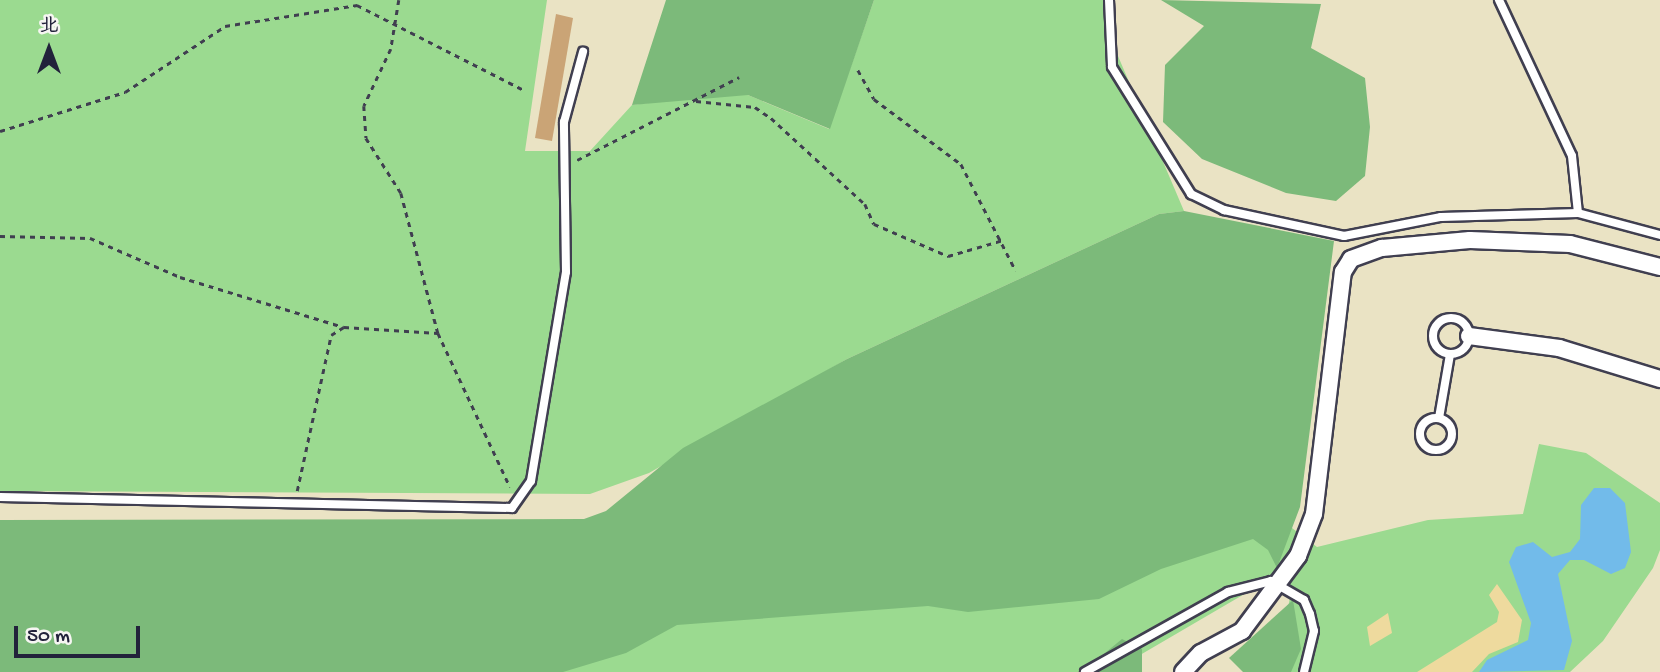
<!DOCTYPE html>
<html>
<head>
<meta charset="utf-8">
<style>
	body { margin:0 }
	#map { position:relative; width:1660px; height:672px; overflow:hidden; background:#eae3c4; font-family:"Gochi Hand","LXGW WenKai TC",sans-serif }
	div>[style] { position:absolute }
	[style*='--x'] { left:calc(var(--x)*1px); top:calc(var(--y)*1px); width:calc(var(--w)*1px); rotate:calc(var(--a)*1deg) }
	.green>* { inset:0; background:#9bda90 }
	.forest>* { inset:0; background:#7cba7a }
	.sand>* { inset:0; background:#eeda9e }
	.water>* { inset:0; background:#72bbea }
	.building>* { inset:0; background:#caa476 }
	.path>* { height:2.5px; margin-top:-1.25px; transform-origin:0; background:repeating-linear-gradient(90deg,#403f50 0 5px,transparent 0 10px) }
	.roads { filter:drop-shadow(2px 0 #403f50) drop-shadow(-2px 0 #403f50) drop-shadow(0 2px #403f50) drop-shadow(0 -2px #403f50) }
	.lane>* { height:8px; margin:-4px; padding:0 4px; transform-origin:4px; border-radius:4px; background:#fff }
	.lane>.ring { margin:-4px; padding:0; box-sizing:content-box; background:none; border:8px solid #fff; border-radius:50% }
	.street>* { height:16px; margin:-8px; padding:0 8px; transform-origin:8px; border-radius:8px; background:#fff }
	span { translate:-50% -50%; white-space:nowrap; text-align:center; line-height:1.15; -webkit-text-stroke:5px #f6f6f2; paint-order:stroke }
	.north { position:absolute; left:14px; top:14px; width:70px; height:70px; -webkit-text-stroke:5px #f6f6f2; paint-order:stroke; rotate:0deg; font-size:19px; font-weight:700; line-height:28px; text-align:center; color:#22223b }
	.north::after { content:''; display:block; margin:auto; width:24px; height:32px; background:#22223b; clip-path:polygon(50% 0,100% 100%,50% 72%,0 100%) }
	.scale { position:absolute; left:14px; top:626px; width:126px; height:32px; box-sizing:border-box; border:4px solid #22223b; border-top:0; padding-left:9px; font-size:21px; line-height:24px; white-space:nowrap; color:#22223b; -webkit-text-stroke:5px #f6f6f2; paint-order:stroke }
</style>
</head>
<body>
<div id="map">
	<div class="green">
		<div style="clip-path:polygon(0 0,547px 0,525px 151px,590px 151px,632px 105px,713px 95px,748px 95px,829px 129px,874px 0,1109px 0,1118px 56px,1184px 211px,1159px 214px,847px 359px,649px 473px,590px 494px,0 491px)"></div>
		<div style="clip-path:polygon(1539px 444px,1586px 453px,1660px 503px,1660px 550px,1653px 568px,1603px 641px,1570px 672px,1277px 672px,1291px 591px,1253px 589px,1111px 672px,310px 672px,1267px 509px,1317px 547px,1428px 520px,1523px 514px)"></div>
	</div>
	<div class="forest">
		<div style="clip-path:polygon(666px 0,874px 0,830px 129px,748px 95px,632px 105px)"></div>
		<div style="clip-path:polygon(1161px 0,1321px 4px,1311px 48px,1365px 78px,1370px 127px,1365px 176px,1336px 201px,1286px 193px,1202px 159px,1163px 122px,1165px 65px,1204px 26px)"></div>
		<div style="clip-path:polygon(1184px 211px,1334px 241px,1300px 507px,1277px 568px,1268px 550px,1253px 539px,1161px 569px,1099px 599px,968px 612px,928px 606px,677px 625px,626px 653px,563px 672px,0 672px,0 520px,584px 519px,606px 511px,683px 448px,847px 359px,1159px 214px)"></div>
		<div style="clip-path:polygon(1293px 600px,1301px 649px,1291px 672px,1243px 672px,1229px 658px)"></div>
		<div style="clip-path:polygon(1122px 639px,1142px 649px,1142px 672px,1082px 672px)"></div>
	</div>
	<div class="sand">
		<div style="clip-path:polygon(1497px 584px,1522px 620px,1518px 642px,1489px 654px,1472px 672px,1417px 672px,1497px 622px,1499px 612px,1489px 595px)"></div>
		<div style="clip-path:polygon(1388px 613px,1392px 633px,1370px 646px,1367px 627px)"></div>
	</div>
	<div class="water">
		<div style="clip-path:polygon(1594px 488px,1610px 488px,1625px 503px,1631px 552px,1625px 568px,1611px 574px,1584px 560px,1570px 560px,1558px 574px,1572px 641px,1564px 670px,1479px 672px,1487px 660px,1528px 640px,1531px 623px,1509px 562px,1516px 547px,1533px 542px,1552px 557px,1570px 552px,1580px 539px,1581px 505px)"></div>
	</div>
	<div class="building">
		<div style="clip-path:polygon(556px 14px,573px 18px,552px 141px,535px 138px)"></div>
	</div>
	<div class="path">
		<div style="--x:399;--y:0;--w:50;--a:99.3"></div>
		<div style="--x:391;--y:49;--w:63;--a:115.3"></div>
		<div style="--x:364;--y:106;--w:32;--a:86"></div>
		<div style="--x:366;--y:138;--w:65;--a:57.5"></div>
		<div style="--x:401;--y:193;--w:145;--a:75.2"></div>
		<div style="--x:438;--y:333;--w:170;--a:64.9"></div>
		<div style="--x:858;--y:70;--w:33;--a:61"></div>
		<div style="--x:874;--y:99;--w:109;--a:36.8"></div>
		<div style="--x:961;--y:164;--w:120;--a:62.8"></div>
		<div style="--x:696;--y:101;--w:59;--a:5.8"></div>
		<div style="--x:755;--y:107;--w:19;--a:35"></div>
		<div style="--x:771;--y:118;--w:127;--a:42.5"></div>
		<div style="--x:865;--y:204;--w:22;--a:66"></div>
		<div style="--x:874;--y:224;--w:81;--a:23.4"></div>
		<div style="--x:948;--y:256;--w:57;--a:-16.2"></div>
		<div style="--x:0;--y:131;--w:131;--a:-17.3"></div>
		<div style="--x:125;--y:92;--w:120;--a:-33.4"></div>
		<div style="--x:225;--y:26;--w:134;--a:-9"></div>
		<div style="--x:357;--y:5;--w:187;--a:27"></div>
		<div style="--x:577;--y:160;--w:182;--a:-27.1"></div>
		<div style="--x:0;--y:236;--w:90;--a:1.3"></div>
		<div style="--x:90;--y:238;--w:98;--a:23.4"></div>
		<div style="--x:180;--y:277;--w:171;--a:17"></div>
		<div style="--x:344;--y:327;--w:94;--a:3.7"></div>
		<div style="--x:297;--y:491;--w:160;--a:-77.7"></div>
		<div style="--x:331;--y:335;--w:15;--a:-32"></div>
	</div>
	<div class="roads">
		<div class="lane">
			<div style="--x:1109;--y:0;--w:67;--a:87.4"></div>
			<div style="--x:1112;--y:67;--w:150;--a:58.1"></div>
			<div style="--x:1191;--y:194;--w:37;--a:26"></div>
			<div style="--x:1224;--y:210;--w:123;--a:12.2"></div>
			<div style="--x:1344;--y:236;--w:99;--a:-11.1"></div>
			<div style="--x:1441;--y:217;--w:137;--a:-1.7"></div>
			<div style="--x:1578;--y:213;--w:85;--a:15"></div>
			<div style="--x:1499;--y:0;--w:172;--a:64.9"></div>
			<div style="--x:1572;--y:156;--w:57;--a:84"></div>
			<div class="ring" style="left:1433px;top:318px;width:28px;height:28px"></div>
			<div class="ring" style="left:1420px;top:418px;width:24px;height:24px"></div>
			<div style="--x:1439;--y:418;--w:65;--a:-80.2"></div>
			<div style="--x:0;--y:497;--w:512;--a:1.23"></div>
			<div style="--x:512;--y:508;--w:33;--a:-55"></div>
			<div style="--x:531;--y:481;--w:212;--a:-80.5"></div>
			<div style="--x:566;--y:272;--w:150;--a:-90.8"></div>
			<div style="--x:564;--y:122;--w:73;--a:-74.8"></div>
			<div style="--x:1085;--y:672;--w:164;--a:-29.2"></div>
			<div style="--x:1228;--y:592;--w:44;--a:-14.3"></div>
			<div style="--x:1271;--y:581;--w:38;--a:30"></div>
			<div style="--x:1304;--y:600;--w:15;--a:67"></div>
			<div style="--x:1310;--y:614;--w:17;--a:77"></div>
			<div style="--x:1314;--y:631;--w:42;--a:103.7"></div>
		</div>
		<div class="street">
			<div style="--x:1469;--y:336;--w:91;--a:7.6"></div>
			<div style="--x:1559;--y:348;--w:106;--a:17.1"></div>
			<div style="--x:1183;--y:672;--w:26;--a:-47"></div>
			<div style="--x:1201;--y:653;--w:47;--a:-28.2"></div>
			<div style="--x:1242;--y:631;--w:94;--a:-53.3"></div>
			<div style="--x:1298;--y:556;--w:45;--a:-69.1"></div>
			<div style="--x:1314;--y:514;--w:244;--a:-83.2"></div>
			<div style="--x:1343;--y:272;--w:15;--a:-58"></div>
			<div style="--x:1351;--y:259;--w:33;--a:-20"></div>
			<div style="--x:1382;--y:248;--w:88;--a:-5.2"></div>
			<div style="--x:1470;--y:240;--w:100;--a:2.3"></div>
			<div style="--x:1570;--y:244;--w:93;--a:14.3"></div>
		</div>
	</div>
	<div class="north">北</div>
	<div class="scale">50 m</div>
</div>
</body>
</html>
